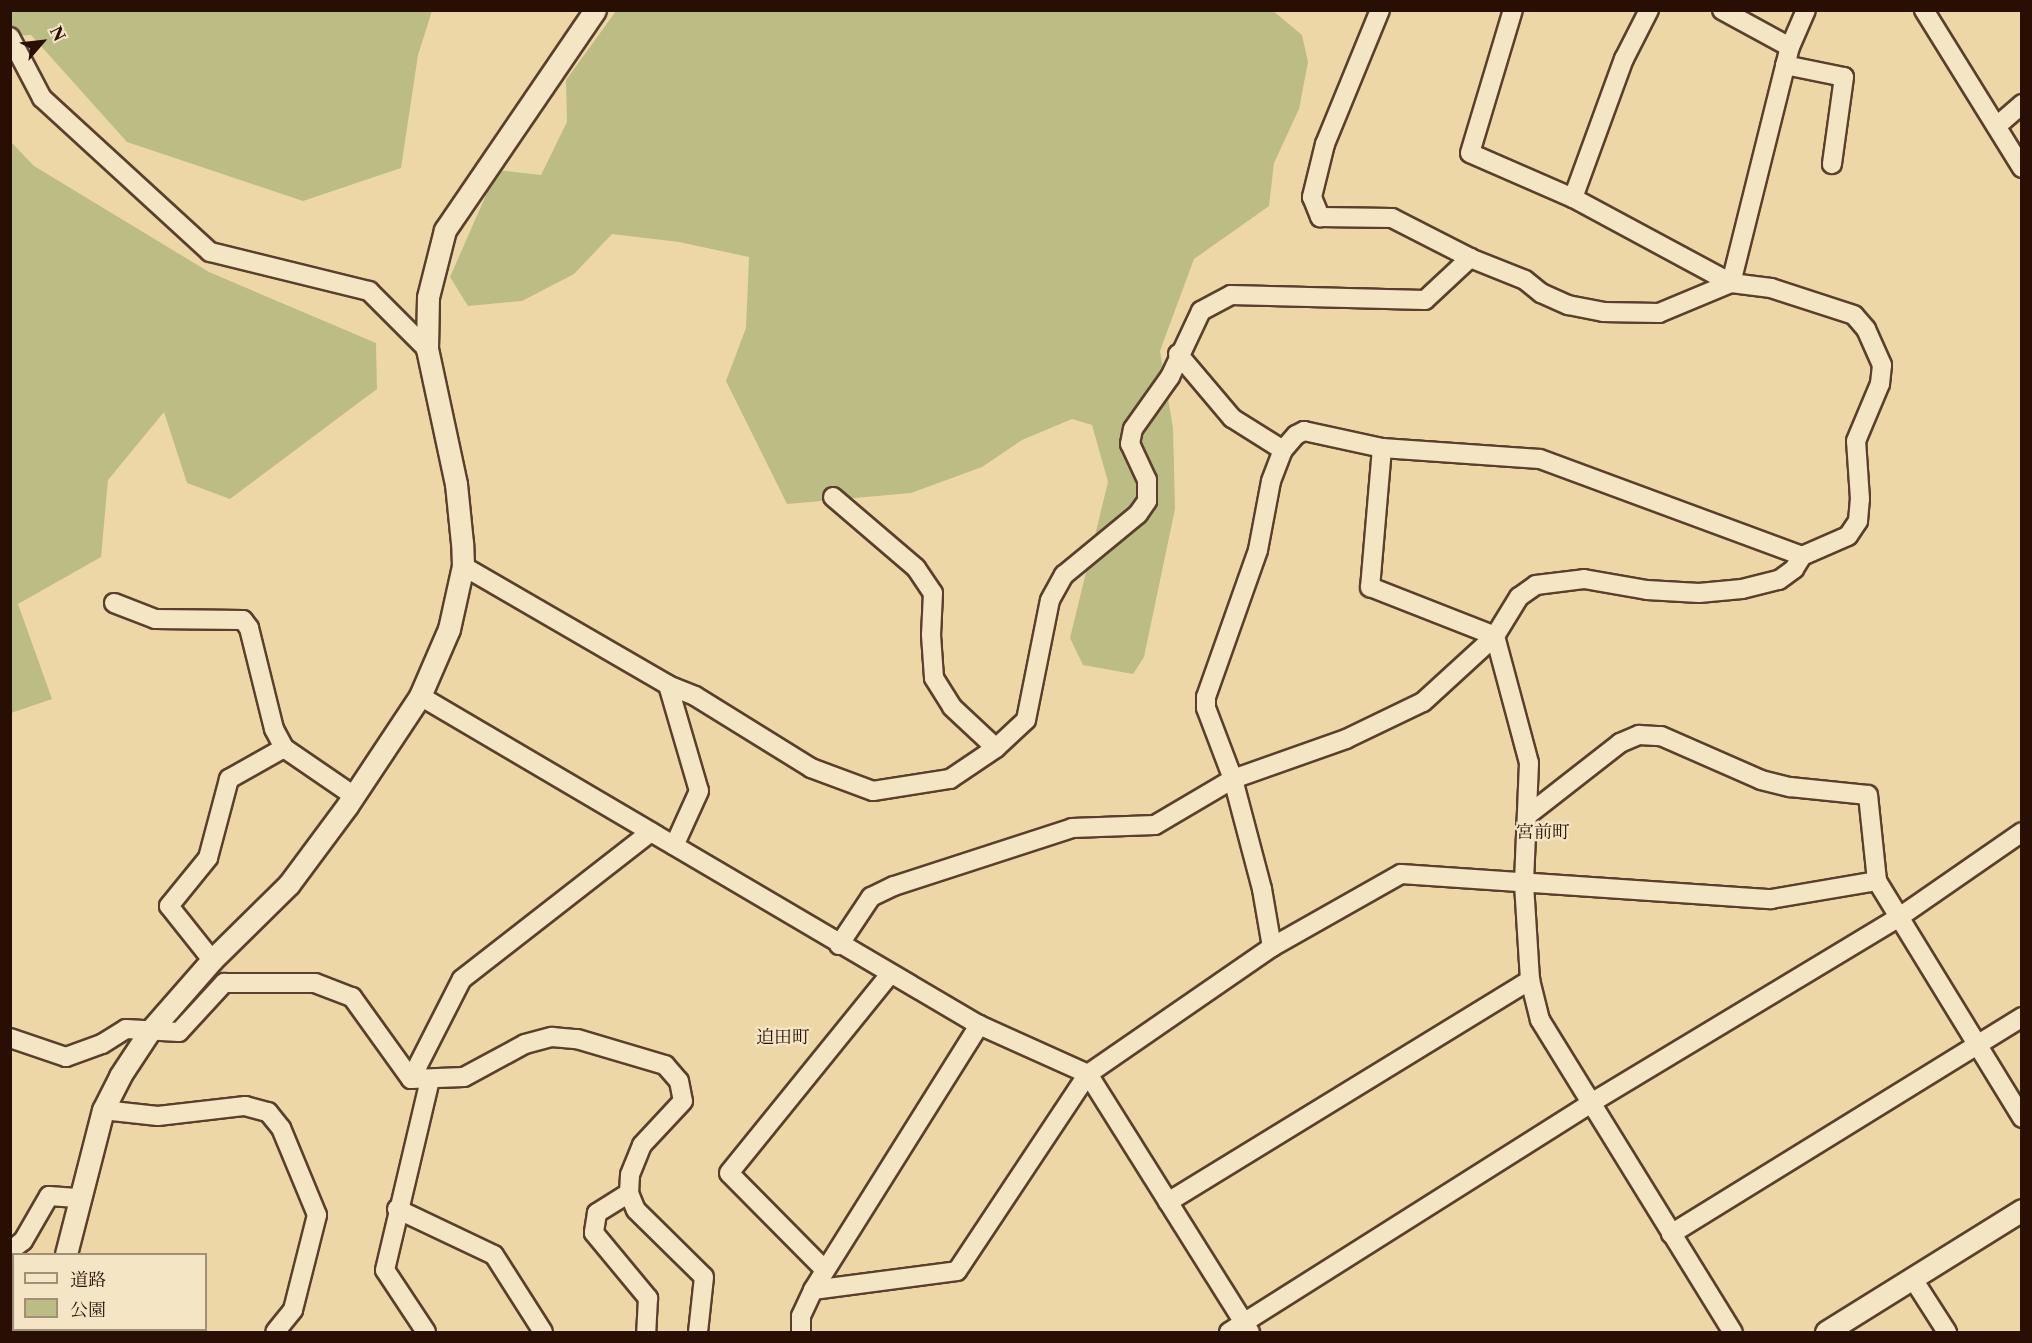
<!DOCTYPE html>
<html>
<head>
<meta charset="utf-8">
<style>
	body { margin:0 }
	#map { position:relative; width:2032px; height:1343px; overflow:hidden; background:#eed7a6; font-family:"Libre Caslon Text","Noto Serif JP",serif }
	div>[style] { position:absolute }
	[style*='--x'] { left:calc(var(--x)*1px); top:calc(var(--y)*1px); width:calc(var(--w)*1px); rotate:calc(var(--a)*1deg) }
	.green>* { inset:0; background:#bcbd84 }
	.roads { filter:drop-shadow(2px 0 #5a402c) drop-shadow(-2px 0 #5a402c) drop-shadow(0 2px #5a402c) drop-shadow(0 -2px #5a402c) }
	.minor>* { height:18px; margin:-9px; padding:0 9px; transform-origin:9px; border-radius:9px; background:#f4e5c5 }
	.tertiary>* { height:21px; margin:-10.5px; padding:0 10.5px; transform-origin:10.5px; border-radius:10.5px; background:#f4e5c5 }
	span { translate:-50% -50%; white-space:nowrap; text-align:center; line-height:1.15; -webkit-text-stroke:4.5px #f4e5c5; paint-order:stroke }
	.quarter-label { font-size:18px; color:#290e03 }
	.frame { position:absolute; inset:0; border:12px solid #290e03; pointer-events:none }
	.legend { position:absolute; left:12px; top:1253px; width:195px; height:78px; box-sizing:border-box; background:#f4e5c5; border:2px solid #a38f77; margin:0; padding:8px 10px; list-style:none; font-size:18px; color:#290e03 }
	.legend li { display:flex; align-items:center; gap:12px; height:30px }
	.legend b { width:30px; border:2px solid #a38f77 }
	.north { position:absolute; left:12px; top:12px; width:60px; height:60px; -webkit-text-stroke:4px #f4e5c5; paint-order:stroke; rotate:62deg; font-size:16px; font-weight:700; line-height:24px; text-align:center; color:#290e03 }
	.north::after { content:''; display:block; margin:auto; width:21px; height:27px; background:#290e03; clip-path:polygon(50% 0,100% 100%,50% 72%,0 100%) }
</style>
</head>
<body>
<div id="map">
	<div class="green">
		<div style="clip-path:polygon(1272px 10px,1302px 35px,1308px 62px,1299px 109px,1274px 163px,1269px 206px,1194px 259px,1160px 351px,1173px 428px,1175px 509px,1144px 657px,1133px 674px,1083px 665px,1070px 638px,1108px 482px,1092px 425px,1072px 419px,1022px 440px,982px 467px,911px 493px,787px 504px,726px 381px,746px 328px,749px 257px,679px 242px,612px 234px,574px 274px,522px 301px,468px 306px,450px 277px,497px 170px,541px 175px,567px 122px,566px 80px,616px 11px)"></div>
		<div style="clip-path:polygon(10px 11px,432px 11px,418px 55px,401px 168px,303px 201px,127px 142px,31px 35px,11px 36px)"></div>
		<div style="clip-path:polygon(11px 142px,34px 166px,209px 272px,376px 343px,377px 389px,230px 499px,187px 483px,164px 412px,108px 480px,101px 557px,18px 604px,52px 699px,11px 713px)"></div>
	</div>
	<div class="roads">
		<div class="minor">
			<div style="--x:1380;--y:10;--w:145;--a:112.3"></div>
			<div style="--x:1325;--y:144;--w:55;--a:103.8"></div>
			<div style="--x:1312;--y:197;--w:22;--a:68"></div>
			<div style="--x:1320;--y:217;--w:72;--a:0.8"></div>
			<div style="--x:1392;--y:218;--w:88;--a:27.1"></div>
			<div style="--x:1470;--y:258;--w:59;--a:21.8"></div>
			<div style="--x:1525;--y:280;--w:21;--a:39"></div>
			<div style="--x:1541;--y:293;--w:30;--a:24"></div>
			<div style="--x:1568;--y:305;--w:36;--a:11"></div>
			<div style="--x:1603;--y:312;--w:56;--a:1"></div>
			<div style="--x:1659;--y:313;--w:78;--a:-22.6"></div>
			<div style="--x:1722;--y:10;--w:77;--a:28.6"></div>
			<div style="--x:1924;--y:10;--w:186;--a:58.2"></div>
			<div style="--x:10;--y:37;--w:69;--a:62.3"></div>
			<div style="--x:42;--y:98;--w:228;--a:42.5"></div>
			<div style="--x:210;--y:252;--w:164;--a:13.8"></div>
			<div style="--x:369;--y:291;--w:82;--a:45"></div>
			<div style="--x:1785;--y:65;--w:60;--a:11.5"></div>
			<div style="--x:1844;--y:77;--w:88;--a:97.9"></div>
			<div style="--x:1998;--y:125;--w:32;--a:-41"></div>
			<div style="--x:1573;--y:198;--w:148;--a:-69.9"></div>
			<div style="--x:1624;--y:59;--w:55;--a:-63"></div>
			<div style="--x:1731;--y:283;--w:243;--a:-76"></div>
			<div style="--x:1790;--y:47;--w:40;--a:-66.6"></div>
			<div style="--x:1178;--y:354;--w:84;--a:49.8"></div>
			<div style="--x:1232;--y:418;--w:60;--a:32.1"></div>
			<div style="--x:1382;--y:448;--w:140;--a:94.9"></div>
			<div style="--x:1370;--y:587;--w:134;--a:21.4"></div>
			<div style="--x:833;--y:497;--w:109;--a:40.5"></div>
			<div style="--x:916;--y:568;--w:30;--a:56"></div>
			<div style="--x:933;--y:593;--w:42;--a:92.7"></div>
			<div style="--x:931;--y:635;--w:43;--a:86"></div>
			<div style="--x:934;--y:678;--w:34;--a:58"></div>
			<div style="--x:952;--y:707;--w:60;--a:43"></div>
			<div style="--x:463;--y:566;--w:237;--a:30.1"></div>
			<div style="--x:668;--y:685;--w:29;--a:22"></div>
			<div style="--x:695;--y:696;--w:137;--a:31.8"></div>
			<div style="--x:811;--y:768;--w:66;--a:20.4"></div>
			<div style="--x:873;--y:791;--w:78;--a:-8.9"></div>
			<div style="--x:950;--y:779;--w:55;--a:-34"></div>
			<div style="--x:996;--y:748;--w:41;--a:-43"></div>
			<div style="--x:1026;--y:720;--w:122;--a:-78.7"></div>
			<div style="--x:1050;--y:600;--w:29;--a:-61"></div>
			<div style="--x:1064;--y:575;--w:96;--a:-39.5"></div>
			<div style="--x:1138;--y:514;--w:16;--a:-55"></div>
			<div style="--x:1147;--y:501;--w:21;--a:-90"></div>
			<div style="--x:1147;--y:480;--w:40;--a:-115"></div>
			<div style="--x:1130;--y:444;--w:15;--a:-79"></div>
			<div style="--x:1133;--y:429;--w:64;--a:-54.6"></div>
			<div style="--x:1170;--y:377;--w:73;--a:-64.8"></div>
			<div style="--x:1201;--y:311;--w:34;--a:-28"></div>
			<div style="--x:1231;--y:295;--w:194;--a:1.5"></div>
			<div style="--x:1425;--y:300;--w:62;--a:-43"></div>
			<div style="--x:114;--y:603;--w:44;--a:21.3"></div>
			<div style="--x:155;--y:619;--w:88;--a:0.7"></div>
			<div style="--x:243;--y:620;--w:10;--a:53"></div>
			<div style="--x:249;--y:628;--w:104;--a:76.1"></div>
			<div style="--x:274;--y:729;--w:21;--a:62"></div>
			<div style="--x:284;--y:748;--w:85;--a:34.4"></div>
			<div style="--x:1495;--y:636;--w:131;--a:75"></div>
			<div style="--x:1529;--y:763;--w:121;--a:92.4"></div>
			<div style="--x:1524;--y:884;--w:96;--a:86.4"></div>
			<div style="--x:1530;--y:980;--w:41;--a:76"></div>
			<div style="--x:1540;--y:1020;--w:367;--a:58.3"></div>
			<div style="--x:668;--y:685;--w:110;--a:73.7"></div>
			<div style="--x:699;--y:791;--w:60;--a:114.4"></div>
			<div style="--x:420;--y:696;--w:649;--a:30.48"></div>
			<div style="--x:979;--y:1025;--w:120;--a:24.2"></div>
			<div style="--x:1088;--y:1074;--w:305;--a:57.9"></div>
			<div style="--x:1528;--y:815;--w:117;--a:-38"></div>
			<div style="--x:1620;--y:743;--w:21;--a:-23"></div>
			<div style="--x:1639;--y:735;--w:22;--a:3"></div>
			<div style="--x:1661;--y:736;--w:109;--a:23.7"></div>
			<div style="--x:1761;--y:780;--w:30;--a:14"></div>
			<div style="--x:1790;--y:787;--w:78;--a:5.9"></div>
			<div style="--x:1868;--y:795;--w:86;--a:84"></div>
			<div style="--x:1877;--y:881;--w:278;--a:58.5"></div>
			<div style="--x:839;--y:945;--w:58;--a:-56.3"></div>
			<div style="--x:871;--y:897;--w:25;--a:-26"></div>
			<div style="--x:894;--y:886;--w:187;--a:-18"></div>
			<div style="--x:1072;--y:828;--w:83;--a:-2.1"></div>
			<div style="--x:1155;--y:825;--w:91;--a:-30.5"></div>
			<div style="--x:1233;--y:779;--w:120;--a:-19.5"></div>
			<div style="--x:1346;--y:739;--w:85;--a:-25.7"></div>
			<div style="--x:1423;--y:702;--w:98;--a:-42.5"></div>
			<div style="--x:1495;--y:636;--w:46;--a:-58.4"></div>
			<div style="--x:1519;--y:597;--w:21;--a:-35"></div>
			<div style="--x:1536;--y:585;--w:48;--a:-7.1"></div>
			<div style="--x:1584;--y:579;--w:64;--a:9.9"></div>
			<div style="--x:1647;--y:590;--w:52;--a:3.3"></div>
			<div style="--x:1699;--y:593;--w:43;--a:-5.3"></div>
			<div style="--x:1742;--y:589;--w:38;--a:-14"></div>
			<div style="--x:1779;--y:580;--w:19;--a:-36"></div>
			<div style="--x:1794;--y:569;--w:15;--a:-58"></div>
			<div style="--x:1802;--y:556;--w:50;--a:-23.5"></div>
			<div style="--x:1848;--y:536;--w:18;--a:-56"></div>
			<div style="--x:1858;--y:521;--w:22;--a:-85"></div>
			<div style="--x:1860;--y:499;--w:58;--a:-93.9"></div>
			<div style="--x:1856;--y:441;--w:62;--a:-67.2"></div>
			<div style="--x:1880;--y:384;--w:19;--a:-84"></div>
			<div style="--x:1882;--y:365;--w:39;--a:-114"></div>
			<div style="--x:1866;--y:329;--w:18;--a:-131"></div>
			<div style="--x:1854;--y:315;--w:87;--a:-162"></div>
			<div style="--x:1771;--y:288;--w:40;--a:-172.9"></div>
			<div style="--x:1731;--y:283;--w:179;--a:-151.7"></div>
			<div style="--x:1573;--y:198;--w:112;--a:-156.4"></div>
			<div style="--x:1470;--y:153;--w:149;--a:-73.3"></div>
			<div style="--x:1272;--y:947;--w:59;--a:-99.8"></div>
			<div style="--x:1262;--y:889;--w:114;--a:-104.8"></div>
			<div style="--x:1233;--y:779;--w:76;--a:-110.8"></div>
			<div style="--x:1206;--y:708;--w:11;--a:-90"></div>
			<div style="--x:1206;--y:697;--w:156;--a:-70.5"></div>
			<div style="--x:1258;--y:550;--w:70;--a:-79.3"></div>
			<div style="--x:1271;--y:481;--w:33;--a:-69"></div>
			<div style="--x:1283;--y:450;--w:20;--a:-49"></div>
			<div style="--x:1296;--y:435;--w:9;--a:-27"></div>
			<div style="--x:1304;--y:431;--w:80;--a:12.3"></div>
			<div style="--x:1382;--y:448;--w:158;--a:4"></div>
			<div style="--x:1540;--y:459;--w:279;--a:20.3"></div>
			<div style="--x:212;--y:960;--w:69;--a:-128.5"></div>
			<div style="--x:169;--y:906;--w:62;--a:-50.9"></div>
			<div style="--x:208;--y:858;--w:82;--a:-75.1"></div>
			<div style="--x:229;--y:779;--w:63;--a:-29.4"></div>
			<div style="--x:10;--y:1038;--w:59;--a:18.7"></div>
			<div style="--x:66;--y:1057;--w:38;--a:-20"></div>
			<div style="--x:102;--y:1044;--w:28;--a:-32"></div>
			<div style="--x:126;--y:1029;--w:53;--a:3.2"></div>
			<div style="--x:179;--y:1032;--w:67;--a:-47.4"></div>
			<div style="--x:224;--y:983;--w:91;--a:0"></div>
			<div style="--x:315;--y:983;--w:40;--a:21"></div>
			<div style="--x:352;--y:997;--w:101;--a:54.3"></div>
			<div style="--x:411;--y:1079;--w:53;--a:-2.2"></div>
			<div style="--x:464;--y:1077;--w:69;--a:-28.4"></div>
			<div style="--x:525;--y:1044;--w:28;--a:-15"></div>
			<div style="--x:552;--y:1037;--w:25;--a:5"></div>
			<div style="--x:577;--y:1039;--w:92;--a:16.5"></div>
			<div style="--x:665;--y:1065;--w:21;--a:49"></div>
			<div style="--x:679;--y:1081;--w:20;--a:79"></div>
			<div style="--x:683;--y:1101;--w:60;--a:133"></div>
			<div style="--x:642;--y:1145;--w:32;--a:112"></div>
			<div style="--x:630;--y:1175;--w:18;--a:93"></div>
			<div style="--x:629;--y:1193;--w:18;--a:68"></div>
			<div style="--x:636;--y:1210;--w:95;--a:44.6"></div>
			<div style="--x:704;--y:1277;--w:55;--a:96.2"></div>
			<div style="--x:411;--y:1079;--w:112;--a:-63"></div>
			<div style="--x:462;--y:979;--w:239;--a:-37.9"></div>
			<div style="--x:103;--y:1110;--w:55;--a:6.2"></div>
			<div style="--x:158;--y:1116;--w:88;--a:-6.6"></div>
			<div style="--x:245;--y:1106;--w:24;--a:15"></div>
			<div style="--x:268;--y:1112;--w:21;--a:51"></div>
			<div style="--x:281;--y:1128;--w:94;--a:67.5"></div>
			<div style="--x:317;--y:1215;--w:98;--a:104.2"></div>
			<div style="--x:293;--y:1310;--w:28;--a:129"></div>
			<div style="--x:629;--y:1193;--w:38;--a:148"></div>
			<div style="--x:597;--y:1213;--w:20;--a:99"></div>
			<div style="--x:594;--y:1233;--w:85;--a:50.3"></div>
			<div style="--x:648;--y:1298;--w:34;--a:93"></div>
			<div style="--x:1168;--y:1202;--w:425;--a:-31.5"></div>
			<div style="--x:397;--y:1209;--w:107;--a:25.4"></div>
			<div style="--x:494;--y:1255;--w:91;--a:57.5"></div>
			<div style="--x:1671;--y:1234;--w:413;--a:-31.7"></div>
			<div style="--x:10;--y:1251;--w:16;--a:-38"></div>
			<div style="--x:23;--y:1241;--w:52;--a:-60"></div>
			<div style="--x:49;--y:1196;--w:31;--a:4"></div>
			<div style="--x:825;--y:1270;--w:136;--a:-134.7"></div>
			<div style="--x:729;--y:1173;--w:256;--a:-51"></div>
			<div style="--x:1913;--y:1279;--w:63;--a:57.3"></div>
			<div style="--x:813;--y:1290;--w:145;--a:-7.5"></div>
			<div style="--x:957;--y:1271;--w:237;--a:-56.4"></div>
			<div style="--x:1088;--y:1074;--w:224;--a:-34.6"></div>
			<div style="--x:1272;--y:947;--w:148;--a:-29.5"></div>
			<div style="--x:1401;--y:874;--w:371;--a:3.9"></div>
			<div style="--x:1771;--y:899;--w:108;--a:-9.6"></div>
			<div style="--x:426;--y:1332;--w:74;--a:-123.5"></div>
			<div style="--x:385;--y:1270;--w:196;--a:-76.7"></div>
			<div style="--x:801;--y:1332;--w:16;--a:-90"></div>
			<div style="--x:801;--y:1316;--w:29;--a:-65"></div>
			<div style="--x:813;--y:1290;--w:313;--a:-57.9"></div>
			<div style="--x:1229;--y:1332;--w:428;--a:-32.3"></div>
			<div style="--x:1591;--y:1103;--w:358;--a:-31.1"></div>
			<div style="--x:1898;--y:918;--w:151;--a:-34.7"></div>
		</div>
		<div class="tertiary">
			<div style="--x:66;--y:1254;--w:149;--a:-75.6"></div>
			<div style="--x:103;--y:1110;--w:38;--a:-63"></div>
			<div style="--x:120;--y:1076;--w:53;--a:-56.6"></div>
			<div style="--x:149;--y:1032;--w:96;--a:-48.8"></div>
			<div style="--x:212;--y:960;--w:108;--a:-44.6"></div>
			<div style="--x:289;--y:884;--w:97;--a:-53.4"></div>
			<div style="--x:347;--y:806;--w:132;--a:-56.4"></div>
			<div style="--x:420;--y:696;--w:73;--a:-66.6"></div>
			<div style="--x:449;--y:629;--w:65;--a:-77.5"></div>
			<div style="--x:463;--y:566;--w:23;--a:-92"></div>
			<div style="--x:462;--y:543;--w:59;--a:-95.8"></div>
			<div style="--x:456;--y:484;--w:138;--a:-102.1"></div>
			<div style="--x:427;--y:349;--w:52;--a:-88.9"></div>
			<div style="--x:428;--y:297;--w:69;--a:-75.8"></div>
			<div style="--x:445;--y:230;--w:266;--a:-55.7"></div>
			<div style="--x:46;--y:1332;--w:2;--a:-63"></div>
			<div style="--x:1826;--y:1332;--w:231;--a:-31.9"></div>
		</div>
	</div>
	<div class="quarter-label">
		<span style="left:1543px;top:832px">宮前町</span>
		<span style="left:783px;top:1037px">迫田町</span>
	</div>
	<div class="frame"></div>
	<ul class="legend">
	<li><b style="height:8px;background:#f4e5c5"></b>道路</li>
	<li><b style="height:16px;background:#bcbd84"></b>公園</li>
	</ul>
	<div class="north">N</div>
</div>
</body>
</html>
